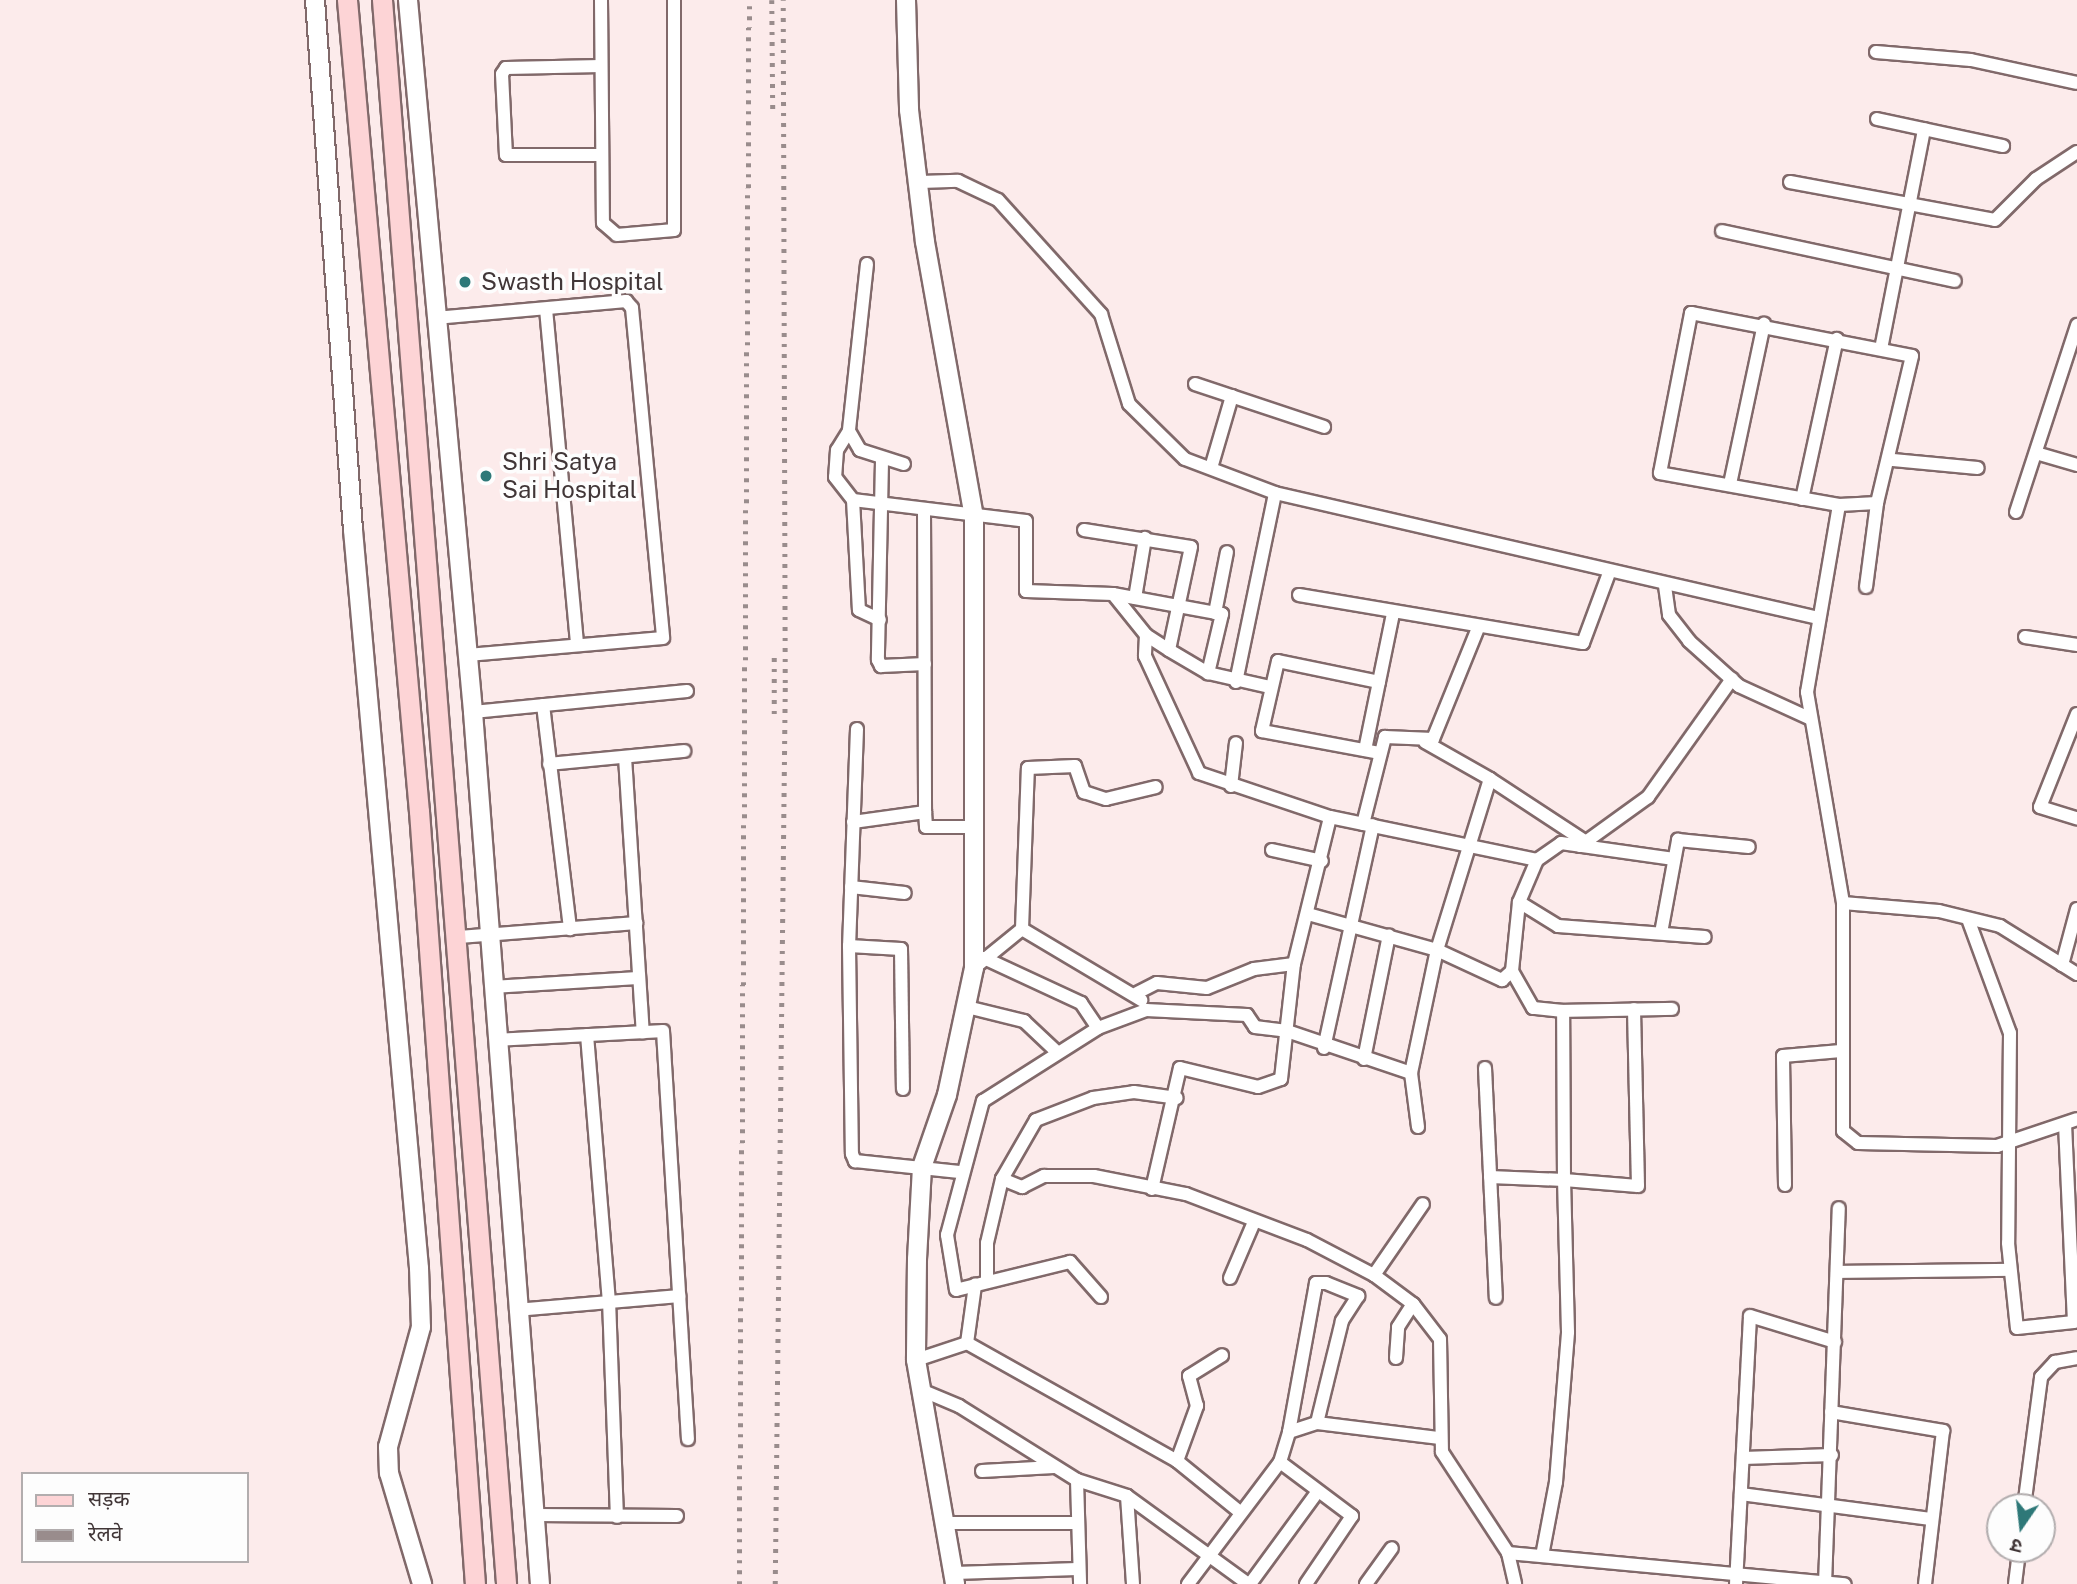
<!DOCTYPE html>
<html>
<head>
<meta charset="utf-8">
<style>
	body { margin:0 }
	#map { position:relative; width:2077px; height:1584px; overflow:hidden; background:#fcebeb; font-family:"Public Sans","Noto Sans Devanagari",sans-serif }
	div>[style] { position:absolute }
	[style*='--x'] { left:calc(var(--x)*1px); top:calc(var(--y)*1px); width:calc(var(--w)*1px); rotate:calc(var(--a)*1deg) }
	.roads { filter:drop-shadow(2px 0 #81696a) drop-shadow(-2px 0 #81696a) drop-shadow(0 2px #81696a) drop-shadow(0 -2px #81696a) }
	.street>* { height:12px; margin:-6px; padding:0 6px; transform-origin:6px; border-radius:6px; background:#fff }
	.secondary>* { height:18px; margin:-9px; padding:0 9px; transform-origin:9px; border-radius:9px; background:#fff }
	.primary>* { height:19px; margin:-9.5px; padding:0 9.5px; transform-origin:9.5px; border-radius:9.5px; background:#fdd4d6 }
	.rail>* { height:4.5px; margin-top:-2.25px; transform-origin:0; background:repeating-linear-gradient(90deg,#998c8c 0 3.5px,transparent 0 10.5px) }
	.dots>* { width:19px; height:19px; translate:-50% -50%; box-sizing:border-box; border:4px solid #fdfdfd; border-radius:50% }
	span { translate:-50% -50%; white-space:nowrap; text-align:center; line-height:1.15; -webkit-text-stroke:7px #fdfdfd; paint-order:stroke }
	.poi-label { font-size:24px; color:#413637 }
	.left { translate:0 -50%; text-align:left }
	.legend { position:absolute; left:21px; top:1472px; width:228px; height:91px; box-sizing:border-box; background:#fdfdfd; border:2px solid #b2adae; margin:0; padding:9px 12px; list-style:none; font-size:21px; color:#413637 }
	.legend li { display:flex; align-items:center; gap:14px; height:35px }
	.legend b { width:35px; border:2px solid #b2adae }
	.north { position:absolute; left:1986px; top:1493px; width:70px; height:70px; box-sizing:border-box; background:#fdfdfd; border:2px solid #b2adae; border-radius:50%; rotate:194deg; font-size:19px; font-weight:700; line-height:28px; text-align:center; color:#413637 }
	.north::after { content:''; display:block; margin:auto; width:24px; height:32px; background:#2e7878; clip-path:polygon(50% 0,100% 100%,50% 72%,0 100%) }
</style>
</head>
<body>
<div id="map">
	<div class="roads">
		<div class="street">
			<div style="--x:601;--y:0;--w:223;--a:89.5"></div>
			<div style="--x:603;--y:223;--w:18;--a:41"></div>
			<div style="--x:617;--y:235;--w:57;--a:-5"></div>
			<div style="--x:674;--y:230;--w:230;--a:-90"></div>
			<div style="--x:1876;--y:52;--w:95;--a:4.8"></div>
			<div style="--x:1971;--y:60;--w:108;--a:12.2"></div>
			<div style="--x:601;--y:66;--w:95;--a:178.8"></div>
			<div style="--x:506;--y:68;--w:7;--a:124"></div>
			<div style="--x:502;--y:74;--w:81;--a:87.2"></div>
			<div style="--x:506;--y:155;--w:96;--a:0"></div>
			<div style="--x:1877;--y:119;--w:129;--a:12.1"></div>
			<div style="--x:920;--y:182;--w:38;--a:-2"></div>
			<div style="--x:958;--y:181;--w:44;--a:25.4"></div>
			<div style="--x:998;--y:200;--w:154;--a:47.9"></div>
			<div style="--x:1101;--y:314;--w:94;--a:72.7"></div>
			<div style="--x:1129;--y:404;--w:78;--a:44.5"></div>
			<div style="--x:1185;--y:459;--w:96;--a:20.7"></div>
			<div style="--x:1275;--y:493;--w:557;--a:12.96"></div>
			<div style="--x:1790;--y:182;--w:208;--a:10.5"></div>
			<div style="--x:1995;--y:220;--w:58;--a:-45"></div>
			<div style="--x:2036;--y:179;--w:49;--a:-33.4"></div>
			<div style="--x:1722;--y:231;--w:238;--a:12.1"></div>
			<div style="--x:867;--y:264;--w:168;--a:96.2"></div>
			<div style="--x:849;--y:431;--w:22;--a:122"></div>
			<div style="--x:837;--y:450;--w:27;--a:94"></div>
			<div style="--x:835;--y:477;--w:29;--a:52"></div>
			<div style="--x:853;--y:500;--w:174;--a:6.9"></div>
			<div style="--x:1026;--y:521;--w:70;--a:90"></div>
			<div style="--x:1026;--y:591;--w:87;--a:2"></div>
			<div style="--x:1113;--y:594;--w:111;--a:10.4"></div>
			<div style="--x:1222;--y:614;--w:61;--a:103.3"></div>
			<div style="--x:546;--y:309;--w:337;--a:84.7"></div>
			<div style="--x:435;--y:318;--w:192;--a:-5.1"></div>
			<div style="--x:626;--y:301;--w:9;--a:49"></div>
			<div style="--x:632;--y:308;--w:331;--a:84.6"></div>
			<div style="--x:663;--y:638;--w:196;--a:175"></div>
			<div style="--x:1881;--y:349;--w:224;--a:-78.9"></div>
			<div style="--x:1195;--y:384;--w:136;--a:18.4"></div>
			<div style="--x:849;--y:431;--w:22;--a:60"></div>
			<div style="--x:860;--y:450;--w:46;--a:17.7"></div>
			<div style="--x:2036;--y:453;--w:43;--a:16.3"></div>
			<div style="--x:1893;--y:460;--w:85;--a:5.4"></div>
			<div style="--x:882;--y:461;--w:199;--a:91.2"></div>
			<div style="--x:878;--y:660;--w:7;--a:63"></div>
			<div style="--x:881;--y:666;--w:44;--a:-2.6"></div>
			<div style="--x:1211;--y:468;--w:75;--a:-73.7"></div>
			<div style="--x:1730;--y:484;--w:164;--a:-78"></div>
			<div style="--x:1802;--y:499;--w:164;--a:-77.7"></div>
			<div style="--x:853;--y:500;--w:110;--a:86.9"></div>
			<div style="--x:859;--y:610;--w:23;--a:25"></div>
			<div style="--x:1839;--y:505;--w:182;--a:-169.9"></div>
			<div style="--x:1660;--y:473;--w:163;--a:-79"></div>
			<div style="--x:1691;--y:313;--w:225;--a:11"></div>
			<div style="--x:1912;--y:356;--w:151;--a:103.4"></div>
			<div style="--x:1877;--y:503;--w:38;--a:177"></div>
			<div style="--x:1839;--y:505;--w:190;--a:99.7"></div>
			<div style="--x:1807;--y:692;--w:214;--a:80.3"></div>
			<div style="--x:1843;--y:903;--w:228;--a:90"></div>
			<div style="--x:1843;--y:1131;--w:19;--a:39"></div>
			<div style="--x:1858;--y:1143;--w:139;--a:1.2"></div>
			<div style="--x:1997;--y:1146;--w:84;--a:-18.6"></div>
			<div style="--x:924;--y:510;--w:302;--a:89.8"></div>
			<div style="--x:2016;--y:512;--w:197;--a:-71.9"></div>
			<div style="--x:1084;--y:530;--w:108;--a:9"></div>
			<div style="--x:1191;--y:547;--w:105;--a:102.1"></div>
			<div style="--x:1665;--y:586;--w:29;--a:82"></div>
			<div style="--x:1669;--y:615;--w:33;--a:52"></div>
			<div style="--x:1689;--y:641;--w:67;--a:42"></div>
			<div style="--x:1739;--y:686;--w:77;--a:24.6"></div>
			<div style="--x:1866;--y:587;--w:85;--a:-82.5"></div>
			<div style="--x:1113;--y:594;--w:53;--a:51.2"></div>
			<div style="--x:1146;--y:635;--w:27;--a:33"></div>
			<div style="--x:1169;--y:650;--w:45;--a:30.5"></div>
			<div style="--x:1208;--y:673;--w:64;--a:12.7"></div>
			<div style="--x:1299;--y:595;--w:288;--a:9.6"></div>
			<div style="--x:1583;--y:643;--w:75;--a:-69.6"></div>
			<div style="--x:1135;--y:598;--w:61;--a:-80.5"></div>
			<div style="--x:1215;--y:613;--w:62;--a:-78.9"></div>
			<div style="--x:1146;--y:635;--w:21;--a:93"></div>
			<div style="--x:1145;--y:656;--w:129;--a:65.2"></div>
			<div style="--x:1199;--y:773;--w:138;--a:18.6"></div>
			<div style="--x:1330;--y:817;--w:211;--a:11.7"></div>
			<div style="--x:1537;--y:860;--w:29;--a:-35"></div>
			<div style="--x:1561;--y:843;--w:114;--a:8.1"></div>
			<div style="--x:2025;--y:637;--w:53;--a:8.7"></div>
			<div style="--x:1236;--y:682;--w:193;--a:-78.3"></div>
			<div style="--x:1379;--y:682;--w:103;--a:-168.3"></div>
			<div style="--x:1278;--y:661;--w:72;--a:102.9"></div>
			<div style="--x:1262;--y:731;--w:119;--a:10.6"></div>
			<div style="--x:543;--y:705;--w:226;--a:83.1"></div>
			<div style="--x:473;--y:712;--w:215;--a:-5.6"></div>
			<div style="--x:2077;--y:714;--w:100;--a:111.7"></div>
			<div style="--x:2040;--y:807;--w:39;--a:17"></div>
			<div style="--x:857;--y:729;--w:217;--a:92.1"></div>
			<div style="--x:849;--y:946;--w:208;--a:89.2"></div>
			<div style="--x:852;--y:1154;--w:8;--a:67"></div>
			<div style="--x:855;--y:1161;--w:105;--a:6"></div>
			<div style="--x:1425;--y:742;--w:75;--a:29.6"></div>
			<div style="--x:1365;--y:750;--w:140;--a:-78.4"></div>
			<div style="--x:625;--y:757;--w:276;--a:86.3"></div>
			<div style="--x:549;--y:764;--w:136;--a:-5.5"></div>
			<div style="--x:1231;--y:786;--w:43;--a:-83.4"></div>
			<div style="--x:853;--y:822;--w:73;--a:-7.9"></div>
			<div style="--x:925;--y:812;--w:15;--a:86"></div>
			<div style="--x:926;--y:827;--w:49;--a:0"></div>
			<div style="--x:1363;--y:824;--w:90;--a:-75.8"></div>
			<div style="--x:1385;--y:737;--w:48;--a:2.4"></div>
			<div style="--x:1433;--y:739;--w:120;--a:-67.9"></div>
			<div style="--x:1580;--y:846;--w:84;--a:-35.8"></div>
			<div style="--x:1648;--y:797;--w:145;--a:-54.6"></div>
			<div style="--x:1272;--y:850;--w:51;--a:12.4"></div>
			<div style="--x:851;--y:887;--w:54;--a:6.3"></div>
			<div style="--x:1519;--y:902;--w:46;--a:31.6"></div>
			<div style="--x:1558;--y:926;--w:147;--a:4.3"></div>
			<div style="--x:1843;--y:903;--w:96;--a:4.8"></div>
			<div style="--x:1939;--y:911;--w:63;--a:13.8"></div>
			<div style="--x:2000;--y:926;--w:91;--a:31.9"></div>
			<div style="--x:1308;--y:914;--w:134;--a:15.6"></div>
			<div style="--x:1437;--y:950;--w:72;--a:24.8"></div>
			<div style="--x:1502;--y:980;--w:13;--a:-42"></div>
			<div style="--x:1512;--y:971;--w:69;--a:-84.2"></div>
			<div style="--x:1519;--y:902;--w:46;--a:-66.8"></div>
			<div style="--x:1968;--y:919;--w:121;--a:69.8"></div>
			<div style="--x:2010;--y:1033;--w:210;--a:90.5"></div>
			<div style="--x:2008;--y:1243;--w:85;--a:84"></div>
			<div style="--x:2017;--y:1328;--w:57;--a:-6"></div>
			<div style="--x:2074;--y:1322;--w:198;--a:-92.6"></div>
			<div style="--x:1022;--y:929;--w:139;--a:30.8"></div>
			<div style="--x:1661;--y:933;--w:95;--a:-79.6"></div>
			<div style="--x:1678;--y:840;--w:71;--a:5.6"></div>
			<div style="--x:459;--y:937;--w:178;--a:-4.5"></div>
			<div style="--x:849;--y:946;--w:52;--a:3.3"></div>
			<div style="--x:901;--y:949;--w:140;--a:89.2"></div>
			<div style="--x:984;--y:958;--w:107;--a:24.9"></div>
			<div style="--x:1081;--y:1003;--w:30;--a:56"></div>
			<div style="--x:2062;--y:965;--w:58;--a:-75"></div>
			<div style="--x:974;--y:968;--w:62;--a:-39.1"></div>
			<div style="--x:1022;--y:929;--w:161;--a:-87.9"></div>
			<div style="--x:1028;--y:768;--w:47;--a:-2.4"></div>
			<div style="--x:1075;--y:766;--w:28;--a:71"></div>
			<div style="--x:1084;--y:792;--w:23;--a:18"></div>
			<div style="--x:1106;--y:799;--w:51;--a:-13.5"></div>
			<div style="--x:492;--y:987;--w:146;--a:-3.5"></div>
			<div style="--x:1137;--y:993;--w:22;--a:-27"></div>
			<div style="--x:1157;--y:983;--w:50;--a:5.7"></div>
			<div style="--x:1207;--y:988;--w:51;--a:-22"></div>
			<div style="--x:1254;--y:969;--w:40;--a:-7.1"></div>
			<div style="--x:967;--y:1007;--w:59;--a:13.8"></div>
			<div style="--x:1024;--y:1021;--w:45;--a:43.2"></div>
			<div style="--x:1563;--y:1011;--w:109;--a:-1.1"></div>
			<div style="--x:587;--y:1035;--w:266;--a:85.3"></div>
			<div style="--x:609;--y:1300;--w:217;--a:87.9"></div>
			<div style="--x:496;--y:1040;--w:167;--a:-3.1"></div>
			<div style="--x:663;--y:1031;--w:409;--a:86.5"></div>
			<div style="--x:1324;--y:1048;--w:228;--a:-77.6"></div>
			<div style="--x:1364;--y:1059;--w:126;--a:-78.6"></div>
			<div style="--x:1485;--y:1068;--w:230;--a:87.3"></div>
			<div style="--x:1418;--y:1127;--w:54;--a:-97.4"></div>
			<div style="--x:1411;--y:1073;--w:126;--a:-78.1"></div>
			<div style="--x:1437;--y:950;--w:179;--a:-72.8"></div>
			<div style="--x:1490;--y:779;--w:115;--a:33.3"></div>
			<div style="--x:1490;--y:1177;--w:74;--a:2.3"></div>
			<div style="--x:1564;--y:1180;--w:169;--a:-90.3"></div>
			<div style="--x:1563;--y:1011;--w:30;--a:-174"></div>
			<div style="--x:1533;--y:1008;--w:43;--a:-119.6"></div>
			<div style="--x:1002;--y:1179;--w:22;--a:22"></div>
			<div style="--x:1022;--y:1187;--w:25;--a:-27"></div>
			<div style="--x:1044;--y:1176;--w:50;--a:0"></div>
			<div style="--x:1094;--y:1176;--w:94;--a:11.1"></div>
			<div style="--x:1186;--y:1194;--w:129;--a:20.8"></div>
			<div style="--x:1307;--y:1240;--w:76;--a:27.6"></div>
			<div style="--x:1374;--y:1275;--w:49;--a:36.6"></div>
			<div style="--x:1413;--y:1304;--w:44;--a:52.4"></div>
			<div style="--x:1440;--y:1339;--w:113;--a:89"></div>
			<div style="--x:1442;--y:1452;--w:121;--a:56.8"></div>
			<div style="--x:1508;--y:1553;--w:338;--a:5.3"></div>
			<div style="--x:1785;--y:1185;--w:129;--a:-90.9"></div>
			<div style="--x:1783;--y:1056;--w:58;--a:-4.9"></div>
			<div style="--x:1152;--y:1189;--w:124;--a:-77"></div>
			<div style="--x:1180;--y:1068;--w:80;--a:13.7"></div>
			<div style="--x:1258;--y:1087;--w:24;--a:-19"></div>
			<div style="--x:1281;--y:1079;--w:116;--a:-83.6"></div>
			<div style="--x:1294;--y:964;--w:151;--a:-76.2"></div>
			<div style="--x:1838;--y:1272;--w:171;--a:-0.7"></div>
			<div style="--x:1374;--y:1275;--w:86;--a:-55.4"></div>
			<div style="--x:1230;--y:1278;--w:61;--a:-66.8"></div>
			<div style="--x:987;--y:1282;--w:39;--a:-90"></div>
			<div style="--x:987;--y:1243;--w:66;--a:-76.8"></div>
			<div style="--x:1002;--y:1179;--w:68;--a:-60"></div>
			<div style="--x:1036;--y:1120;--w:61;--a:-21.1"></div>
			<div style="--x:1093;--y:1098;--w:41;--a:-8.3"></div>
			<div style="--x:1134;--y:1092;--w:43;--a:7.9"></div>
			<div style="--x:1101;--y:1297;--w:47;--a:-131.5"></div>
			<div style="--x:1070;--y:1262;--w:117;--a:166.2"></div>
			<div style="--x:956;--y:1290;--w:56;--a:-99.3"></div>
			<div style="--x:947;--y:1235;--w:139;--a:-75"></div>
			<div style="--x:983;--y:1101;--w:136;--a:-32.4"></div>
			<div style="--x:1098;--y:1028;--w:51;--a:-20.6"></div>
			<div style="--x:1146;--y:1010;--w:101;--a:2.8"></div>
			<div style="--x:1247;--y:1015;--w:14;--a:56"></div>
			<div style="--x:1255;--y:1027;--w:32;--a:7"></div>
			<div style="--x:1287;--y:1031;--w:131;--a:18.7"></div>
			<div style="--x:516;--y:1310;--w:164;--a:-4.9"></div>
			<div style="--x:967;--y:1343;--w:59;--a:-82.1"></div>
			<div style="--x:1396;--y:1358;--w:31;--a:-86"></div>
			<div style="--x:1398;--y:1327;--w:27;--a:-57"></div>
			<div style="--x:916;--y:1360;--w:54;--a:-18.4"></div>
			<div style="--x:967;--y:1343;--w:241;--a:29.3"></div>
			<div style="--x:1177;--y:1461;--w:82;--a:39.1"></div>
			<div style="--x:921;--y:1390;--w:41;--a:22.8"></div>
			<div style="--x:959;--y:1406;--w:139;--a:32.1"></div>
			<div style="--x:1077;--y:1480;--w:52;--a:17.7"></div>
			<div style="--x:1127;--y:1496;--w:150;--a:36"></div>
			<div style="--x:1831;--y:1412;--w:114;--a:9.6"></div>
			<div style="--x:1943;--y:1431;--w:154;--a:96.7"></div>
			<div style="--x:1289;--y:1432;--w:145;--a:-79.7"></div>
			<div style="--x:1315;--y:1289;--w:6;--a:-81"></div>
			<div style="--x:1316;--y:1283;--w:10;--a:0"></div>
			<div style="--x:1326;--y:1283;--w:35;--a:22"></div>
			<div style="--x:1358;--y:1296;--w:30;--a:123"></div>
			<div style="--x:1342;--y:1321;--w:105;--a:103.8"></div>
			<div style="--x:1743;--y:1458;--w:89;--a:-1.9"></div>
			<div style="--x:1177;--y:1461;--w:59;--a:-70"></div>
			<div style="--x:1197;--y:1406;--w:31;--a:-105"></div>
			<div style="--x:1189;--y:1376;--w:39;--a:-32"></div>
			<div style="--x:1280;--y:1462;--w:90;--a:36.9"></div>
			<div style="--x:1352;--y:1516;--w:82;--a:124.1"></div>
			<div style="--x:982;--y:1471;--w:72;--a:-3.2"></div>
			<div style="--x:1077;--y:1480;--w:104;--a:88.3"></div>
			<div style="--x:1741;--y:1494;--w:191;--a:7.5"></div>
			<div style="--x:1127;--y:1496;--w:88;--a:86.1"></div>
			<div style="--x:2024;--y:1507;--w:131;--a:-82.5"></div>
			<div style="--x:2041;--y:1377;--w:21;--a:-47"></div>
			<div style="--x:2055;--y:1362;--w:22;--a:-10"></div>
			<div style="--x:535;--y:1515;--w:142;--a:0.4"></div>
			<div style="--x:942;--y:1523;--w:133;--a:0"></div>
			<div style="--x:1508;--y:1553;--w:32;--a:77"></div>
			<div style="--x:1542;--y:1556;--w:75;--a:-79.3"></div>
			<div style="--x:1556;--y:1482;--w:150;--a:-85.4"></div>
			<div style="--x:1568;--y:1332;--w:152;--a:-91.5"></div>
			<div style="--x:1564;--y:1180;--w:74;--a:4.6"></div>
			<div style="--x:1638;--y:1186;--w:177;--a:-91.3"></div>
			<div style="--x:953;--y:1573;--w:126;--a:-1.8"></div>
			<div style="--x:1188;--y:1584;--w:153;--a:-53"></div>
			<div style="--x:1280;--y:1462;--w:31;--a:-73"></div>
			<div style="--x:1289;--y:1432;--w:29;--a:-18"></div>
			<div style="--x:1317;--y:1423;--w:124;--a:7"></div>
			<div style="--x:1250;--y:1584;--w:115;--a:-53.8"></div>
			<div style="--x:1366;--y:1584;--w:44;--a:-54.2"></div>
			<div style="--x:1736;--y:1584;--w:268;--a:-87"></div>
			<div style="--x:1750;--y:1316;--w:89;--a:17"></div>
			<div style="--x:1825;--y:1584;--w:376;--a:-87.9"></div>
			<div style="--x:2015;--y:1584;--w:35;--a:-83"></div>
		</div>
		<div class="secondary">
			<div style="--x:315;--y:0;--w:531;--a:85.9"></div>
			<div style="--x:353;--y:530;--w:741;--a:84.89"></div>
			<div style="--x:419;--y:1268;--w:59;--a:88.1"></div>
			<div style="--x:421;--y:1327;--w:124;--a:105.4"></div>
			<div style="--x:388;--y:1447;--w:26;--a:88"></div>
			<div style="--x:389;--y:1473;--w:116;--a:73.4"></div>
			<div style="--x:408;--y:0;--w:715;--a:84.78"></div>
			<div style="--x:473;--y:712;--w:875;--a:85.61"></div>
			<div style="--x:906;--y:0;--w:110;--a:88.4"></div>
			<div style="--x:909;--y:110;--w:133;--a:83.1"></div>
			<div style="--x:925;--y:242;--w:278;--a:79.9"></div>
			<div style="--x:974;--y:516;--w:452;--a:90"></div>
			<div style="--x:974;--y:968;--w:130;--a:102"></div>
			<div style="--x:947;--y:1095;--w:76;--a:109.1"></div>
			<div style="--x:922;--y:1167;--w:92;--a:93.1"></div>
			<div style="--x:917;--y:1259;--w:101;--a:90.6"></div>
			<div style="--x:916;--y:1360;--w:227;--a:80.1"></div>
		</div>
		<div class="primary">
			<div style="--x:347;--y:0;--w:814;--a:84.93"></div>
			<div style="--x:419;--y:811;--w:775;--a:85.86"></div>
			<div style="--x:382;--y:0;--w:1589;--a:85.52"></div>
		</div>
	</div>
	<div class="rail">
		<div style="--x:772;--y:0;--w:115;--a:89.5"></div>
		<div style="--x:774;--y:714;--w:63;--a:-90"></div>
		<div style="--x:739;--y:1584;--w:1584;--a:-89.64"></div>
		<div style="--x:775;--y:1584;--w:901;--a:-89.36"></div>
		<div style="--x:785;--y:683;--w:683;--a:-90.17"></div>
	</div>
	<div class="dots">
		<div style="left:465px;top:282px;background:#2e7878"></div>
		<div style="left:486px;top:476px;background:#2e7878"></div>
	</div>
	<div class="poi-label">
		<span class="left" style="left:481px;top:282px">Swasth Hospital</span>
		<span class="left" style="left:502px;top:476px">Shri Satya<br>Sai Hospital</span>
	</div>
	<ul class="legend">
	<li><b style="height:9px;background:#fdd4d6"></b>सड़क</li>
	<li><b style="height:9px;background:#998c8c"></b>रेलवे</li>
	</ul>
	<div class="north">उ</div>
</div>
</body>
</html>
